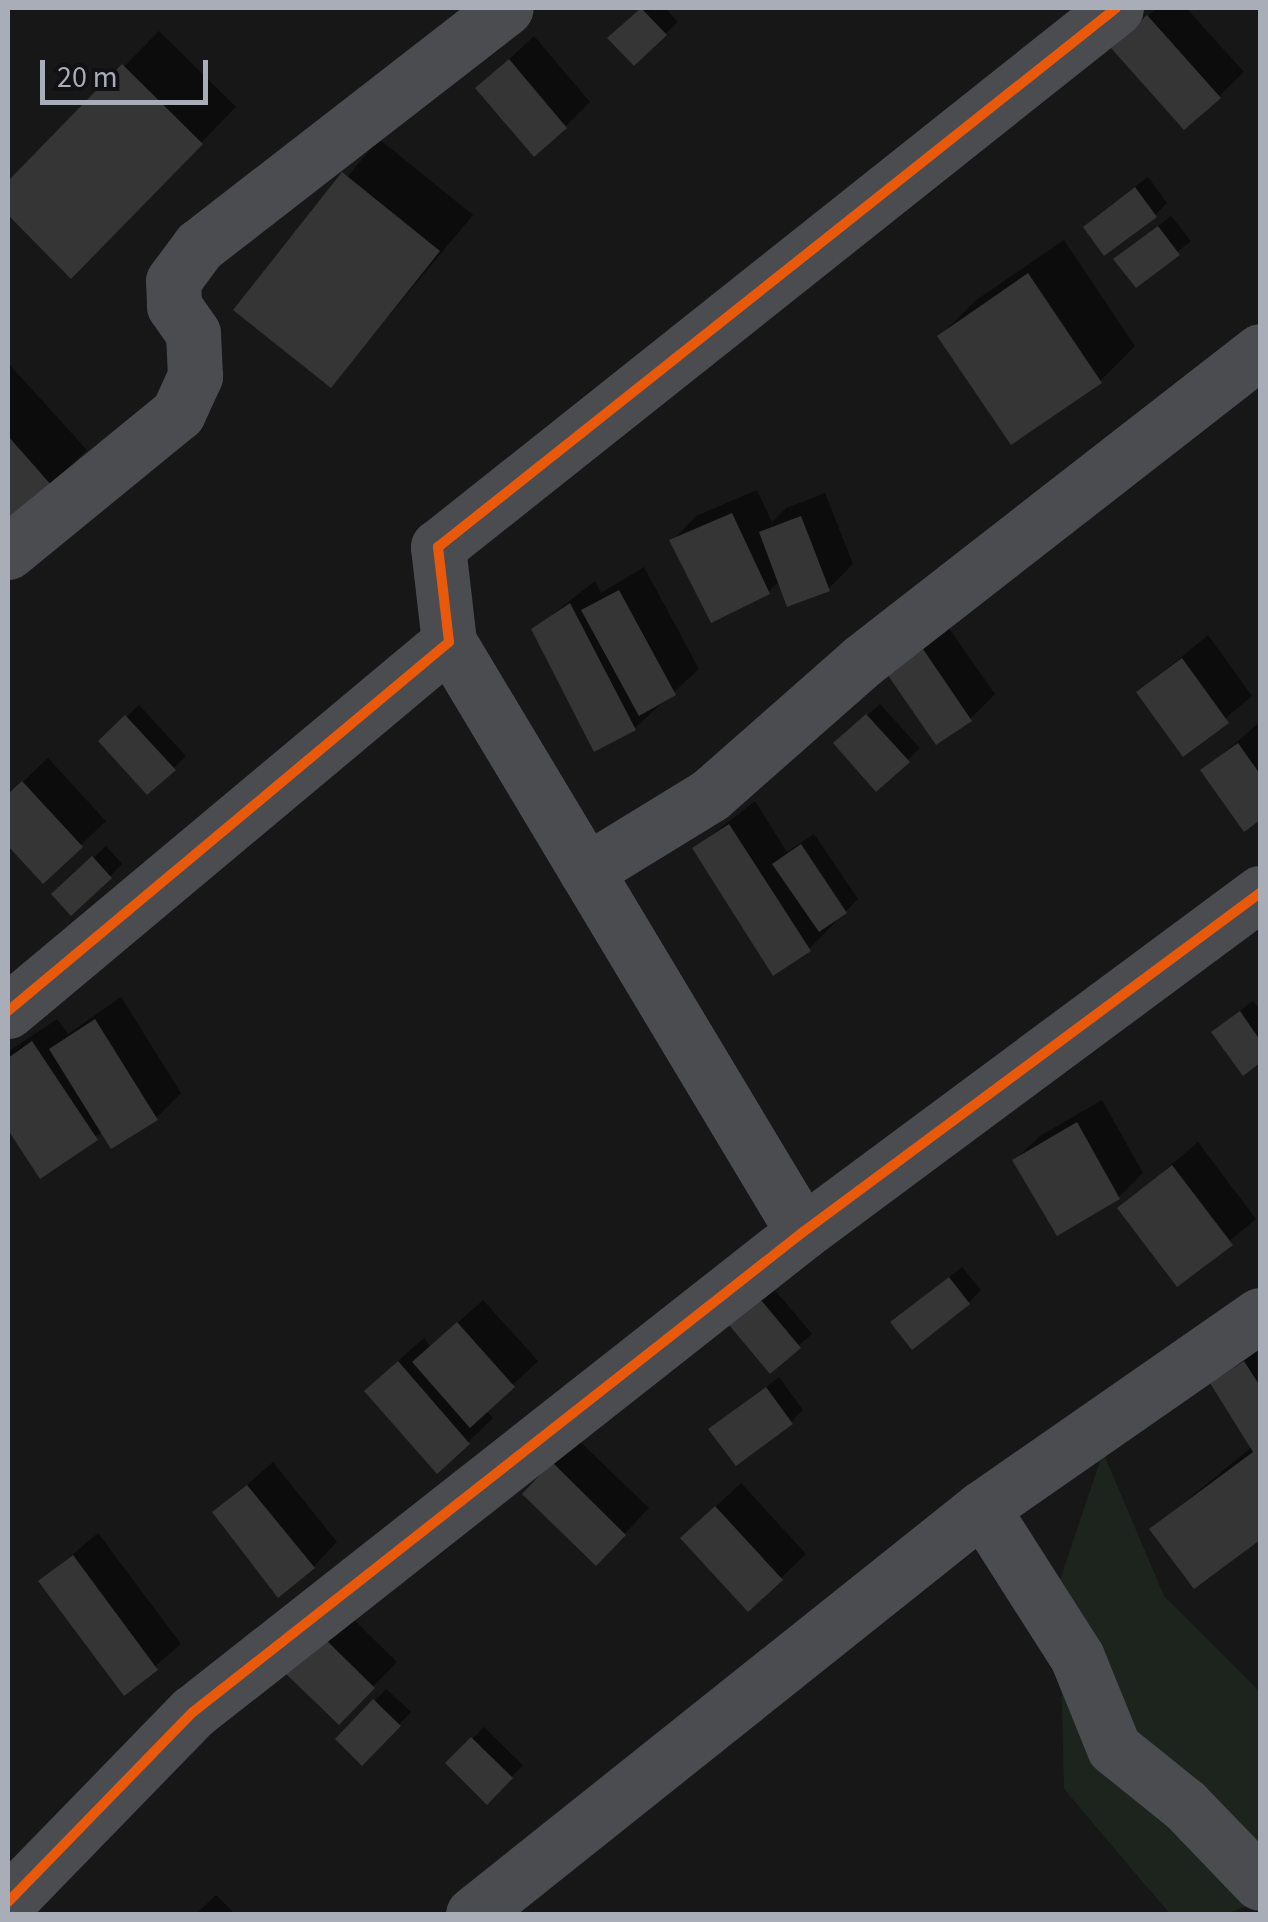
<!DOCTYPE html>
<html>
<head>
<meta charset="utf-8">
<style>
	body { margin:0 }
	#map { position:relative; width:1268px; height:1922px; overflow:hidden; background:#171717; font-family:"Source Sans 3",sans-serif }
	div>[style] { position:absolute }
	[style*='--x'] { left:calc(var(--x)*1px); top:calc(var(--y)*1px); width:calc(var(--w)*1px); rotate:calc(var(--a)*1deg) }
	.green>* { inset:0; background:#1d241e }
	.shadow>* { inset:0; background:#0007 }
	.building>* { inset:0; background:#353536 }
	.minor>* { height:55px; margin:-27.5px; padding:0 27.5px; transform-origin:27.5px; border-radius:27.5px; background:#4b4c50 }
	.cycleway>* { height:10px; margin:-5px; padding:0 5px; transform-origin:5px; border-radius:5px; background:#e8590c }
	span { translate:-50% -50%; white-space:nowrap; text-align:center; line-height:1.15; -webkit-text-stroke:8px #111113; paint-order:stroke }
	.frame { position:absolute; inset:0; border:10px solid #a8adb8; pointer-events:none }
	.scale { position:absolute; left:40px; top:60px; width:168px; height:45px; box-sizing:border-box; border:5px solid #a8adb8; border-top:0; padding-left:12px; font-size:30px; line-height:35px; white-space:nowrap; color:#a8adb8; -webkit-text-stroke:8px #111113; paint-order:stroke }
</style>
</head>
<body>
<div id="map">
	<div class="green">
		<div style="clip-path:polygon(1103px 1452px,1164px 1596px,1260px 1692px,1260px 1902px,1224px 1914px,1170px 1914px,1064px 1789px,1059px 1583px)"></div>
	</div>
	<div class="shadow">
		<div style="clip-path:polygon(643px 8px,665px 8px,678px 22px,634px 62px,623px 26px)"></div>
		<div style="clip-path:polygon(1157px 8px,1186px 8px,1244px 72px,1219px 96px,1139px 23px)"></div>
		<div style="clip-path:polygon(159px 31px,236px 107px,71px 275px,8px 212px,8px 185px)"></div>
		<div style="clip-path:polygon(534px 36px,590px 102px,566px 126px,478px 88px)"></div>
		<div style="clip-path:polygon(379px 139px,473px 215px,331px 385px,236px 310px)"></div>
		<div style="clip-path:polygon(1148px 177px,1167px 203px,1155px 215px,1098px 215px)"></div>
		<div style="clip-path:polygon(1171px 216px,1191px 241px,1136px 285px,1117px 259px)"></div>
		<div style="clip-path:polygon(1064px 240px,1135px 346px,1100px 381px,940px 336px,975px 301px)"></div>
		<div style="clip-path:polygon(8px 363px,87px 450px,8px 525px)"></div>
		<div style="clip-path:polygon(757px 490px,772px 522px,786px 508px,825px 493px,853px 564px,829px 588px,780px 581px,768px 592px,672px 541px,696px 516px)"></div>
		<div style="clip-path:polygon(644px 567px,699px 669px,635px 728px,534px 629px,595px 581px,601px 593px)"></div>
		<div style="clip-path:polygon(948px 627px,995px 694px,970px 719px,890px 674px)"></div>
		<div style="clip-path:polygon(1208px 635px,1252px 696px,1184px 753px,1139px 692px)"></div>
		<div style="clip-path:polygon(880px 704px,920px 748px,908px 760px,848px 732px)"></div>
		<div style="clip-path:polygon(139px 705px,186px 756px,174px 768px,101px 741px)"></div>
		<div style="clip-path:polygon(1260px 722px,1260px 817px,1245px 829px,1204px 770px)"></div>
		<div style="clip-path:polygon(48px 758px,106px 821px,43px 881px,8px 842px,8px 796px)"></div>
		<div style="clip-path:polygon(755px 801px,787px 852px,814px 834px,858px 899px,809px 949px,695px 848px)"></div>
		<div style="clip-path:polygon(106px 846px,122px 864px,110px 876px,66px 883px)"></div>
		<div style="clip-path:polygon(121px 997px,181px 1093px,156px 1118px,103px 1131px,41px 1176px,8px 1126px,8px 1052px,57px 1019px,68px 1034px)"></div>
		<div style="clip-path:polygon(1253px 1001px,1260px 1011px,1260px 1060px,1244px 1072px,1214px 1032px)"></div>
		<div style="clip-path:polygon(1102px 1100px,1143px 1173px,1119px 1197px,1058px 1233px,1015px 1160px,1040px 1136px)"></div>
		<div style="clip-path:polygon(1198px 1142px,1256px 1219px,1177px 1284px,1120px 1208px)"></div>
		<div style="clip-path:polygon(962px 1267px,981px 1290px,969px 1302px,906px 1311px)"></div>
		<div style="clip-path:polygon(768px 1282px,812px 1334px,770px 1370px,727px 1319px)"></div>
		<div style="clip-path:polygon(483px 1300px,538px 1361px,486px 1410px,493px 1418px,468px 1442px,391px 1367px,424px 1338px,431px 1347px)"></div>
		<div style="clip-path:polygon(1257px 1351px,1260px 1537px,1194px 1586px,1152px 1529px,1253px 1446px,1213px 1384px)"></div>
		<div style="clip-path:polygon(779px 1377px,803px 1410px,791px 1422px,712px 1430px)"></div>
		<div style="clip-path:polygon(578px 1440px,649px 1508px,620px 1539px,554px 1464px)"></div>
		<div style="clip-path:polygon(273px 1462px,337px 1542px,313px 1567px,216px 1512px)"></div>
		<div style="clip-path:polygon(741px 1483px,806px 1554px,781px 1578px,708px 1514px)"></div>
		<div style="clip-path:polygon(98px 1533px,181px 1644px,125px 1692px,41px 1581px)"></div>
		<div style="clip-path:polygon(347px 1613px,397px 1662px,339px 1721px,289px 1673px)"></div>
		<div style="clip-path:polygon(386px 1689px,411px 1712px,362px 1762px,338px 1739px)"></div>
		<div style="clip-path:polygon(484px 1727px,523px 1765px,487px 1802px,448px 1763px)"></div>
		<div style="clip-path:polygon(216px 1895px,235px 1914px,196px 1914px)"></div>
	</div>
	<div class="building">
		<div style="clip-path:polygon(641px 8px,667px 35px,634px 66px,607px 38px)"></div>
		<div style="clip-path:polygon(1147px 15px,1221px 98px,1184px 130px,1111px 48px)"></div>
		<div style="clip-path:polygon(509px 59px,567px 128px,534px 157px,475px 88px)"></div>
		<div style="clip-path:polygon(122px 64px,203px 144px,71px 279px,8px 215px,8px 181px)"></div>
		<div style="clip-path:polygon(342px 172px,440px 251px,331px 388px,233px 310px)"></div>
		<div style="clip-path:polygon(1135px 187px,1157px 217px,1104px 256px,1083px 227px)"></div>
		<div style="clip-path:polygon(1158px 226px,1180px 255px,1136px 288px,1113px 259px)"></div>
		<div style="clip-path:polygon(1028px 273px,1102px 383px,1011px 445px,937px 336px)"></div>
		<div style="clip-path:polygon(8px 436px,53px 487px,8px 529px)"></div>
		<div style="clip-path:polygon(732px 513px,770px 594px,711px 623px,669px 540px)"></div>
		<div style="clip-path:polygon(801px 516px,830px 591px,787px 607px,759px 532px)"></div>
		<div style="clip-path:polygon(619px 590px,676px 695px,639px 716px,581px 610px)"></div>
		<div style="clip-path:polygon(570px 603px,636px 730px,594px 752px,531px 629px)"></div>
		<div style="clip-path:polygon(923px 649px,972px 721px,936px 745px,887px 674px)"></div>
		<div style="clip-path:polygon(1182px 658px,1229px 723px,1183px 757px,1136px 692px)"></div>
		<div style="clip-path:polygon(866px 714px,910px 762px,876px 792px,833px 743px)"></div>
		<div style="clip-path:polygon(125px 715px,176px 770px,147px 795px,98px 741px)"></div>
		<div style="clip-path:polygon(1238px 743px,1260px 774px,1260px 820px,1244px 832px,1200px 770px)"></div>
		<div style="clip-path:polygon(22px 781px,83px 847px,43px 884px,8px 846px,8px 794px)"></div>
		<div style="clip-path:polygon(729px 824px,811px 951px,773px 976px,692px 848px)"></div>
		<div style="clip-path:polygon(801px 844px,847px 913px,819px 932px,772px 864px)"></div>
		<div style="clip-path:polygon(92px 856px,112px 878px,71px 916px,51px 894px)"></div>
		<div style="clip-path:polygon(1240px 1011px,1260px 1040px,1260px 1063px,1243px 1076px,1211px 1032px)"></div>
		<div style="clip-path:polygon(95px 1019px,158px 1120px,111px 1149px,49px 1049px)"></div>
		<div style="clip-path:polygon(32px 1041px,98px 1140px,40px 1179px,8px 1130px,8px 1058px)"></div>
		<div style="clip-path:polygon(1077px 1122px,1120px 1199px,1057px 1236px,1012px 1160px)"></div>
		<div style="clip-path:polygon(1172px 1165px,1233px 1245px,1177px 1287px,1117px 1208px)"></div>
		<div style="clip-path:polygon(949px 1277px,970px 1304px,912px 1350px,890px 1322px)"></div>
		<div style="clip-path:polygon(755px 1293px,801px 1348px,770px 1374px,724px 1319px)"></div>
		<div style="clip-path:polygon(457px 1322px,515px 1387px,470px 1428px,412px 1362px)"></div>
		<div style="clip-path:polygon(398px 1361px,470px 1444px,437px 1474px,364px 1391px)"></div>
		<div style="clip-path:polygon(1244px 1361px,1260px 1386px,1260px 1540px,1194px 1589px,1149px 1529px,1253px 1452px,1210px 1383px)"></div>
		<div style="clip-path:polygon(766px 1387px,793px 1424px,736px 1466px,708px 1429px)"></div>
		<div style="clip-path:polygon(552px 1462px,626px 1535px,596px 1566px,522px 1494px)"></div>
		<div style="clip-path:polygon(247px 1485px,315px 1568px,278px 1598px,212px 1512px)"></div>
		<div style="clip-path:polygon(715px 1506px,783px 1580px,748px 1612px,680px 1538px)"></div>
		<div style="clip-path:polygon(73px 1555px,158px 1670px,124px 1696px,38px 1581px)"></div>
		<div style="clip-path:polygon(321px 1635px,375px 1688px,339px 1725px,285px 1673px)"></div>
		<div style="clip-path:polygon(373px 1699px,401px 1726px,362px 1766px,335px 1739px)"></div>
		<div style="clip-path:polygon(471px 1737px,513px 1778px,487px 1805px,445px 1763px)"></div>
	</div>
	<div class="minor">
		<div style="--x:8;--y:552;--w:220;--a:-39.3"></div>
		<div style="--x:178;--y:413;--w:41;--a:-65.3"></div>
		<div style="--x:195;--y:376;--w:43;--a:-92.7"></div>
		<div style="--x:193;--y:333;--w:33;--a:-125"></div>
		<div style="--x:174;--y:306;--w:25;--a:-92"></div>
		<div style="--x:173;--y:281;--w:44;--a:-53.4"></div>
		<div style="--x:199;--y:246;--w:388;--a:-37.8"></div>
		<div style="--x:449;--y:642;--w:688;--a:59.04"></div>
		<div style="--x:586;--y:871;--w:145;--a:-31.5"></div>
		<div style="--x:710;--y:795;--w:203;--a:-41.4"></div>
		<div style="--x:862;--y:661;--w:504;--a:-37.91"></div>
		<div style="--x:8;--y:1011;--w:575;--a:-39.92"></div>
		<div style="--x:449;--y:642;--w:96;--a:-96.6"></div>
		<div style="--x:438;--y:547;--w:866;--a:-38.48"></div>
		<div style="--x:982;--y:1508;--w:177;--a:57.5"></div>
		<div style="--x:1077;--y:1657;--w:98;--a:67.9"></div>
		<div style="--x:1114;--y:1748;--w:91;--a:38.8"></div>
		<div style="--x:1185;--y:1805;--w:108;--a:46.1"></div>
		<div style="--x:8;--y:1902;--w:265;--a:-45.8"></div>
		<div style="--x:193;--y:1712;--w:776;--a:-38.2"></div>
		<div style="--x:803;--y:1232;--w:569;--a:-36.57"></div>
		<div style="--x:473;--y:1914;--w:651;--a:-38.58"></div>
		<div style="--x:982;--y:1508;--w:338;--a:-34.8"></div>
	</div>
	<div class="cycleway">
		<div style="--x:8;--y:1011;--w:575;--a:-39.92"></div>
		<div style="--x:449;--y:642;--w:96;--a:-96.6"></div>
		<div style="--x:438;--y:547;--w:866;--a:-38.48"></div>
		<div style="--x:8;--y:1902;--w:265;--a:-45.8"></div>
		<div style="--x:193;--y:1712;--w:776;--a:-38.2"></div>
		<div style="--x:803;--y:1232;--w:569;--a:-36.57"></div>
	</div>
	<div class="frame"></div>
	<div class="scale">20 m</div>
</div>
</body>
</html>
